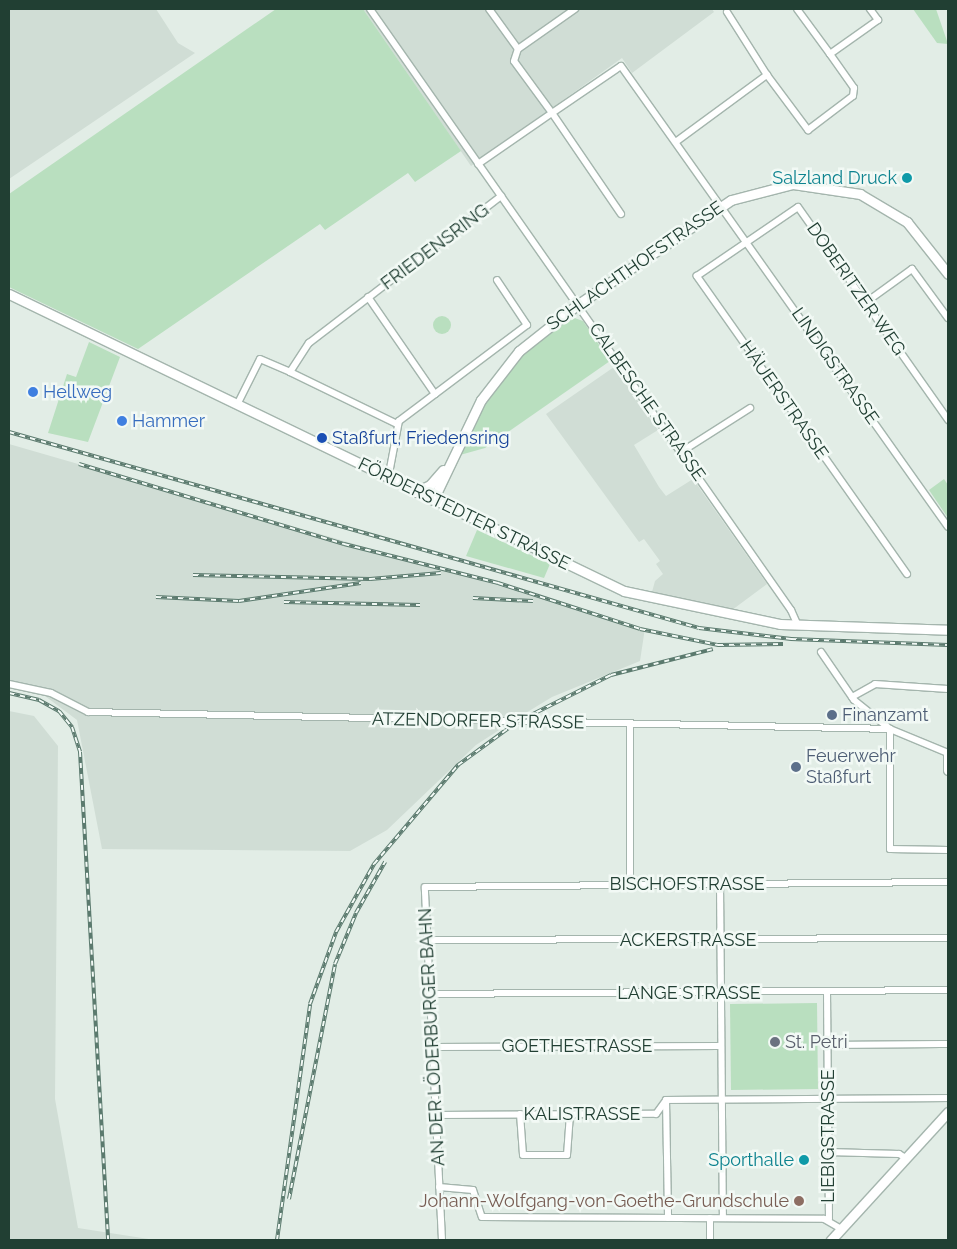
<!DOCTYPE html>
<html>
<head>
<meta charset="utf-8">
<style>
	body { margin:0 }
	#map { position:relative; width:957px; height:1249px; overflow:hidden; background:#e2ede6; font-family:Raleway,sans-serif }
	div>[style] { position:absolute }
	[style*='--x'] { left:calc(var(--x)*1px); top:calc(var(--y)*1px); width:calc(var(--w)*1px); rotate:calc(var(--a)*1deg) }
	.built>* { inset:0; background:#d0ddd5 }
	.green>* { inset:0; background:#b9dfbf }
	.round { border-radius:50% }
	.roads { filter:drop-shadow(1px 0 #a4b5ad) drop-shadow(-1px 0 #a4b5ad) drop-shadow(0 1px #a4b5ad) drop-shadow(0 -1px #a4b5ad) }
	.street>* { height:6px; margin:-3px; padding:0 3px; transform-origin:3px; border-radius:3px; background:#fff }
	.secondary>* { height:9px; margin:-4.5px; padding:0 4.5px; transform-origin:4.5px; border-radius:4.5px; background:#fff }
	.rail>* { height:4px; margin-top:-2px; transform-origin:0; background:repeating-linear-gradient(90deg,#f2f9f5 0 5.5px,#5b7a6e 0 11px); box-sizing:border-box; border-block:1px solid #5b7a6e }
	.dots>* { width:14px; height:14px; translate:-50% -50%; box-sizing:border-box; border:2px solid #f2f9f5; border-radius:50% }
	span { translate:-50% -50%; white-space:nowrap; text-align:center; line-height:1.15; -webkit-text-stroke:5px #f2f9f5; paint-order:stroke }
	.culture-label { font-size:18px; color:#0d838f }
	.right { translate:-100% -50%; text-align:right }
	.street-label { font-size:18px; color:#213f33 }
	.shop-label { font-size:18px; color:#366cbe }
	.left { translate:0 -50%; text-align:left }
	.transit-label { font-size:18px; color:#164399 }
	.service-label { font-size:18px; color:#4e5e75 }
	.worship-label { font-size:18px; color:#5b616d }
	.education-label { font-size:18px; color:#785e54 }
	.frame { position:absolute; inset:0; border:10px solid #213f33; pointer-events:none }
</style>
</head>
<body>
<div id="map">
	<div class="built">
		<div style="clip-path:polygon(9px 9px,156px 9px,178px 43px,195px 53px,9px 179px)"></div>
		<div style="clip-path:polygon(363px 9px,712px 9px,714px 12px,632px 73px,622px 58px,471px 166px)"></div>
		<div style="clip-path:polygon(614px 367px,658px 430px,634px 445px,659px 487px,666px 496px,693px 479px,767px 584px,732px 610px,652px 592px,655px 581px,663px 574px,656px 564px,660px 561px,644px 539px,639px 542px,546px 414px)"></div>
		<div style="clip-path:polygon(9px 444px,645px 628px,640px 661px,552px 697px,516px 719px,476px 745px,387px 830px,350px 851px,102px 849px,77px 720px,45px 696px,9px 688px)"></div>
		<div style="clip-path:polygon(9px 711px,34px 716px,58px 746px,55px 1099px,78px 1228px,155px 1240px,9px 1240px)"></div>
	</div>
	<div class="green">
		<div style="clip-path:polygon(276px 9px,363px 9px,461px 151px,415px 182px,408px 173px,325px 230px,320px 224px,138px 349px,9px 287px,9px 194px)"></div>
		<div style="clip-path:polygon(913px 9px,936px 9px,948px 44px,937px 43px)"></div>
		<div class="round" style="left:433px;top:316px;width:18px;height:18px"></div>
		<div style="clip-path:polygon(569px 316px,583px 321px,610px 361px,485px 448px,460px 455px,491px 391px,526px 349px)"></div>
		<div style="clip-path:polygon(89px 342px,120px 357px,88px 442px,48px 433px,67px 374px,76px 377px)"></div>
		<div style="clip-path:polygon(944px 479px,948px 485px,948px 518px,929px 490px)"></div>
		<div style="clip-path:polygon(477px 530px,550px 564px,544px 578px,466px 556px)"></div>
		<div style="clip-path:polygon(817px 1003px,818px 1089px,731px 1090px,730px 1004px)"></div>
	</div>
	<div class="roads">
		<div class="street">
			<div style="--x:370;--y:9;--w:734;--a:54.99"></div>
			<div style="--x:791;--y:610;--w:17;--a:66"></div>
			<div style="--x:797;--y:9;--w:56;--a:53.7"></div>
			<div style="--x:727;--y:12;--w:75;--a:57.6"></div>
			<div style="--x:518;--y:49;--w:70;--a:-35.1"></div>
			<div style="--x:677;--y:141;--w:112;--a:-36.3"></div>
			<div style="--x:767;--y:75;--w:69;--a:53.3"></div>
			<div style="--x:808;--y:130;--w:56;--a:-37.1"></div>
			<div style="--x:853;--y:96;--w:8;--a:-83"></div>
			<div style="--x:854;--y:88;--w:42;--a:-125.2"></div>
			<div style="--x:830;--y:54;--w:59;--a:-35.3"></div>
			<div style="--x:878;--y:20;--w:14;--a:-126"></div>
			<div style="--x:478;--y:164;--w:90;--a:-34.6"></div>
			<div style="--x:552;--y:113;--w:64;--a:-126.2"></div>
			<div style="--x:514;--y:61;--w:13;--a:-72"></div>
			<div style="--x:518;--y:49;--w:49;--a:-125.9"></div>
			<div style="--x:621;--y:214;--w:122;--a:-124.3"></div>
			<div style="--x:552;--y:113;--w:83;--a:-34.3"></div>
			<div style="--x:621;--y:66;--w:565;--a:54.65"></div>
			<div style="--x:368;--y:297;--w:118;--a:55.4"></div>
			<div style="--x:435;--y:394;--w:115;--a:-36.9"></div>
			<div style="--x:527;--y:325;--w:54;--a:-123.7"></div>
			<div style="--x:865;--y:303;--w:58;--a:-35.9"></div>
			<div style="--x:912;--y:269;--w:61;--a:53.7"></div>
			<div style="--x:290;--y:372;--w:119;--a:25.9"></div>
			<div style="--x:237;--y:405;--w:51;--a:-63.4"></div>
			<div style="--x:260;--y:359;--w:33;--a:23"></div>
			<div style="--x:290;--y:372;--w:35;--a:-57"></div>
			<div style="--x:309;--y:343;--w:242;--a:-37.4"></div>
			<div style="--x:681;--y:452;--w:82;--a:-32.5"></div>
			<div style="--x:388;--y:479;--w:59;--a:-79.3"></div>
			<div style="--x:399;--y:421;--w:45;--a:-36.9"></div>
			<div style="--x:907;--y:574;--w:365;--a:-125.2"></div>
			<div style="--x:697;--y:276;--w:122;--a:-34.3"></div>
			<div style="--x:798;--y:207;--w:261;--a:54.8"></div>
			<div style="--x:821;--y:652;--w:58;--a:55.5"></div>
			<div style="--x:854;--y:700;--w:46;--a:38.9"></div>
			<div style="--x:890;--y:729;--w:120;--a:90"></div>
			<div style="--x:890;--y:849;--w:58;--a:1"></div>
			<div style="--x:9;--y:684;--w:43;--a:12.1"></div>
			<div style="--x:51;--y:693;--w:42;--a:27.2"></div>
			<div style="--x:88;--y:712;--w:802;--a:1.21"></div>
			<div style="--x:890;--y:729;--w:63;--a:22.5"></div>
			<div style="--x:852;--y:697;--w:26;--a:-29"></div>
			<div style="--x:875;--y:684;--w:73;--a:3.9"></div>
			<div style="--x:630;--y:724;--w:159;--a:90"></div>
			<div style="--x:720;--y:884;--w:334;--a:89.5"></div>
			<div style="--x:428;--y:940;--w:520;--a:-0.22"></div>
			<div style="--x:827;--y:992;--w:227;--a:89.5"></div>
			<div style="--x:430;--y:994;--w:518;--a:-0.44"></div>
			<div style="--x:828;--y:1045;--w:120;--a:-0.5"></div>
			<div style="--x:433;--y:1047;--w:288;--a:-0.2"></div>
			<div style="--x:666;--y:1100;--w:282;--a:-0.4"></div>
			<div style="--x:666;--y:1100;--w:118;--a:89"></div>
			<div style="--x:520;--y:1114;--w:41;--a:85.8"></div>
			<div style="--x:523;--y:1155;--w:44;--a:0"></div>
			<div style="--x:567;--y:1155;--w:41;--a:-85.8"></div>
			<div style="--x:436;--y:1115;--w:220;--a:-0.3"></div>
			<div style="--x:656;--y:1114;--w:17;--a:-54"></div>
			<div style="--x:828;--y:1152;--w:71;--a:1.6"></div>
			<div style="--x:899;--y:1154;--w:8;--a:30"></div>
			<div style="--x:439;--y:1187;--w:34;--a:5"></div>
			<div style="--x:473;--y:1190;--w:28;--a:72"></div>
			<div style="--x:482;--y:1217;--w:342;--a:0.3"></div>
			<div style="--x:824;--y:1219;--w:20;--a:30"></div>
			<div style="--x:442;--y:1240;--w:353;--a:-92.8"></div>
			<div style="--x:425;--y:887;--w:523;--a:-0.55"></div>
			<div style="--x:710;--y:1240;--w:22;--a:-90"></div>
		</div>
		<div class="secondary">
			<div style="--x:9;--y:294;--w:683;--a:25.78"></div>
			<div style="--x:624;--y:591;--w:159;--a:11.9"></div>
			<div style="--x:780;--y:624;--w:168;--a:2"></div>
			<div style="--x:415;--y:492;--w:17;--a:-25"></div>
			<div style="--x:430;--y:485;--w:20;--a:-49"></div>
			<div style="--x:433;--y:500;--w:111;--a:-64.4"></div>
			<div style="--x:481;--y:400;--w:62;--a:-52.2"></div>
			<div style="--x:519;--y:351;--w:74;--a:-38.4"></div>
			<div style="--x:577;--y:305;--w:186;--a:-34.3"></div>
			<div style="--x:731;--y:200;--w:64;--a:-14.5"></div>
			<div style="--x:793;--y:184;--w:68;--a:8.5"></div>
			<div style="--x:860;--y:194;--w:55;--a:30.8"></div>
			<div style="--x:907;--y:222;--w:66;--a:51.7"></div>
			<div style="--x:948;--y:754;--w:16;--a:90"></div>
			<div style="--x:831;--y:1240;--w:173;--a:-47.6"></div>
		</div>
	</div>
	<div class="rail">
		<div style="--x:9;--y:432;--w:717;--a:15.86"></div>
		<div style="--x:699;--y:628;--w:93;--a:6.8"></div>
		<div style="--x:791;--y:639;--w:157;--a:2.2"></div>
		<div style="--x:79;--y:464;--w:277;--a:16.8"></div>
		<div style="--x:344;--y:544;--w:159;--a:14.2"></div>
		<div style="--x:498;--y:583;--w:149;--a:17.9"></div>
		<div style="--x:640;--y:629;--w:80;--a:11.6"></div>
		<div style="--x:718;--y:645;--w:65;--a:-0.9"></div>
		<div style="--x:193;--y:575;--w:177;--a:1.3"></div>
		<div style="--x:370;--y:579;--w:71;--a:-4.8"></div>
		<div style="--x:156;--y:597;--w:83;--a:2.8"></div>
		<div style="--x:239;--y:601;--w:123;--a:-8.4"></div>
		<div style="--x:473;--y:598;--w:60;--a:2.9"></div>
		<div style="--x:284;--y:602;--w:136;--a:1.3"></div>
		<div style="--x:9;--y:693;--w:31;--a:13"></div>
		<div style="--x:39;--y:700;--w:23;--a:29"></div>
		<div style="--x:59;--y:711;--w:21;--a:51"></div>
		<div style="--x:72;--y:727;--w:26;--a:72"></div>
		<div style="--x:80;--y:752;--w:489;--a:86.7"></div>
		<div style="--x:289;--y:1199;--w:239;--a:-78.9"></div>
		<div style="--x:335;--y:964;--w:55;--a:-67.6"></div>
		<div style="--x:356;--y:913;--w:59;--a:-60.4"></div>
		<div style="--x:277;--y:1240;--w:238;--a:-82"></div>
		<div style="--x:310;--y:1004;--w:77;--a:-70.1"></div>
		<div style="--x:336;--y:932;--w:78;--a:-60.8"></div>
		<div style="--x:374;--y:864;--w:130;--a:-49.7"></div>
		<div style="--x:458;--y:765;--w:73;--a:-36.1"></div>
		<div style="--x:517;--y:722;--w:105;--a:-26.6"></div>
		<div style="--x:611;--y:675;--w:105;--a:-14.3"></div>
	</div>
	<div class="dots">
		<div style="left:907px;top:178px;background:#0f9aa8"></div>
		<div style="left:33px;top:392px;background:#3f7fe0"></div>
		<div style="left:122px;top:421px;background:#3f7fe0"></div>
		<div style="left:322px;top:438px;background:#1a4fb4"></div>
		<div style="left:832px;top:715px;background:#5c6f8a"></div>
		<div style="left:796px;top:767px;background:#5c6f8a"></div>
		<div style="left:775px;top:1042px;background:#6b7280"></div>
		<div style="left:804px;top:1160px;background:#0f9aa8"></div>
		<div style="left:799px;top:1201px;background:#8d6e63"></div>
	</div>
	<div class="culture-label">
		<span class="right" style="left:897px;top:178px">Salzland Druck</span>
		<span class="right" style="left:794px;top:1160px">Sporthalle</span>
	</div>
	<div class="street-label">
		<span style="left:435px;top:247px;rotate:-37deg">FRIEDENSRING</span>
		<span style="left:635px;top:266px;rotate:-35deg">SCHLACHTHOFSTRASSE</span>
		<span style="left:856px;top:289px;rotate:55deg">DOBERITZER WEG</span>
		<span style="left:835px;top:366px;rotate:55deg">LINDIGSTRASSE</span>
		<span style="left:784px;top:400px;rotate:55deg">HÄUERSTRASSE</span>
		<span style="left:647px;top:402px;rotate:55deg">CALBESCHE STRASSE</span>
		<span style="left:464px;top:514px;rotate:26deg">FÖRDERSTEDTER STRASSE</span>
		<span style="left:478px;top:721px;rotate:1deg">ATZENDORFER STRASSE</span>
		<span style="left:687px;top:884px">BISCHOFSTRASSE</span>
		<span style="left:688px;top:940px">ACKERSTRASSE</span>
		<span style="left:689px;top:993px">LANGE STRASSE</span>
		<span style="left:432px;top:1037px;rotate:-93deg">AN DER LÖDERBURGER BAHN</span>
		<span style="left:577px;top:1046px">GOETHESTRASSE</span>
		<span style="left:582px;top:1114px">KALISTRASSE</span>
		<span style="left:828px;top:1136px;rotate:-90deg">LIEBIGSTRASSE</span>
	</div>
	<div class="shop-label">
		<span class="left" style="left:43px;top:392px">Hellweg</span>
		<span class="left" style="left:132px;top:421px">Hammer</span>
	</div>
	<div class="transit-label">
		<span class="left" style="left:332px;top:438px">Staßfurt, Friedensring</span>
	</div>
	<div class="service-label">
		<span class="left" style="left:842px;top:715px">Finanzamt</span>
		<span class="left" style="left:806px;top:767px">Feuerwehr<br>Staßfurt</span>
	</div>
	<div class="worship-label">
		<span class="left" style="left:785px;top:1042px">St. Petri</span>
	</div>
	<div class="education-label">
		<span class="right" style="left:789px;top:1201px">Johann-Wolfgang-von-Goethe-Grundschule</span>
	</div>
	<div class="frame"></div>
</div>
</body>
</html>
